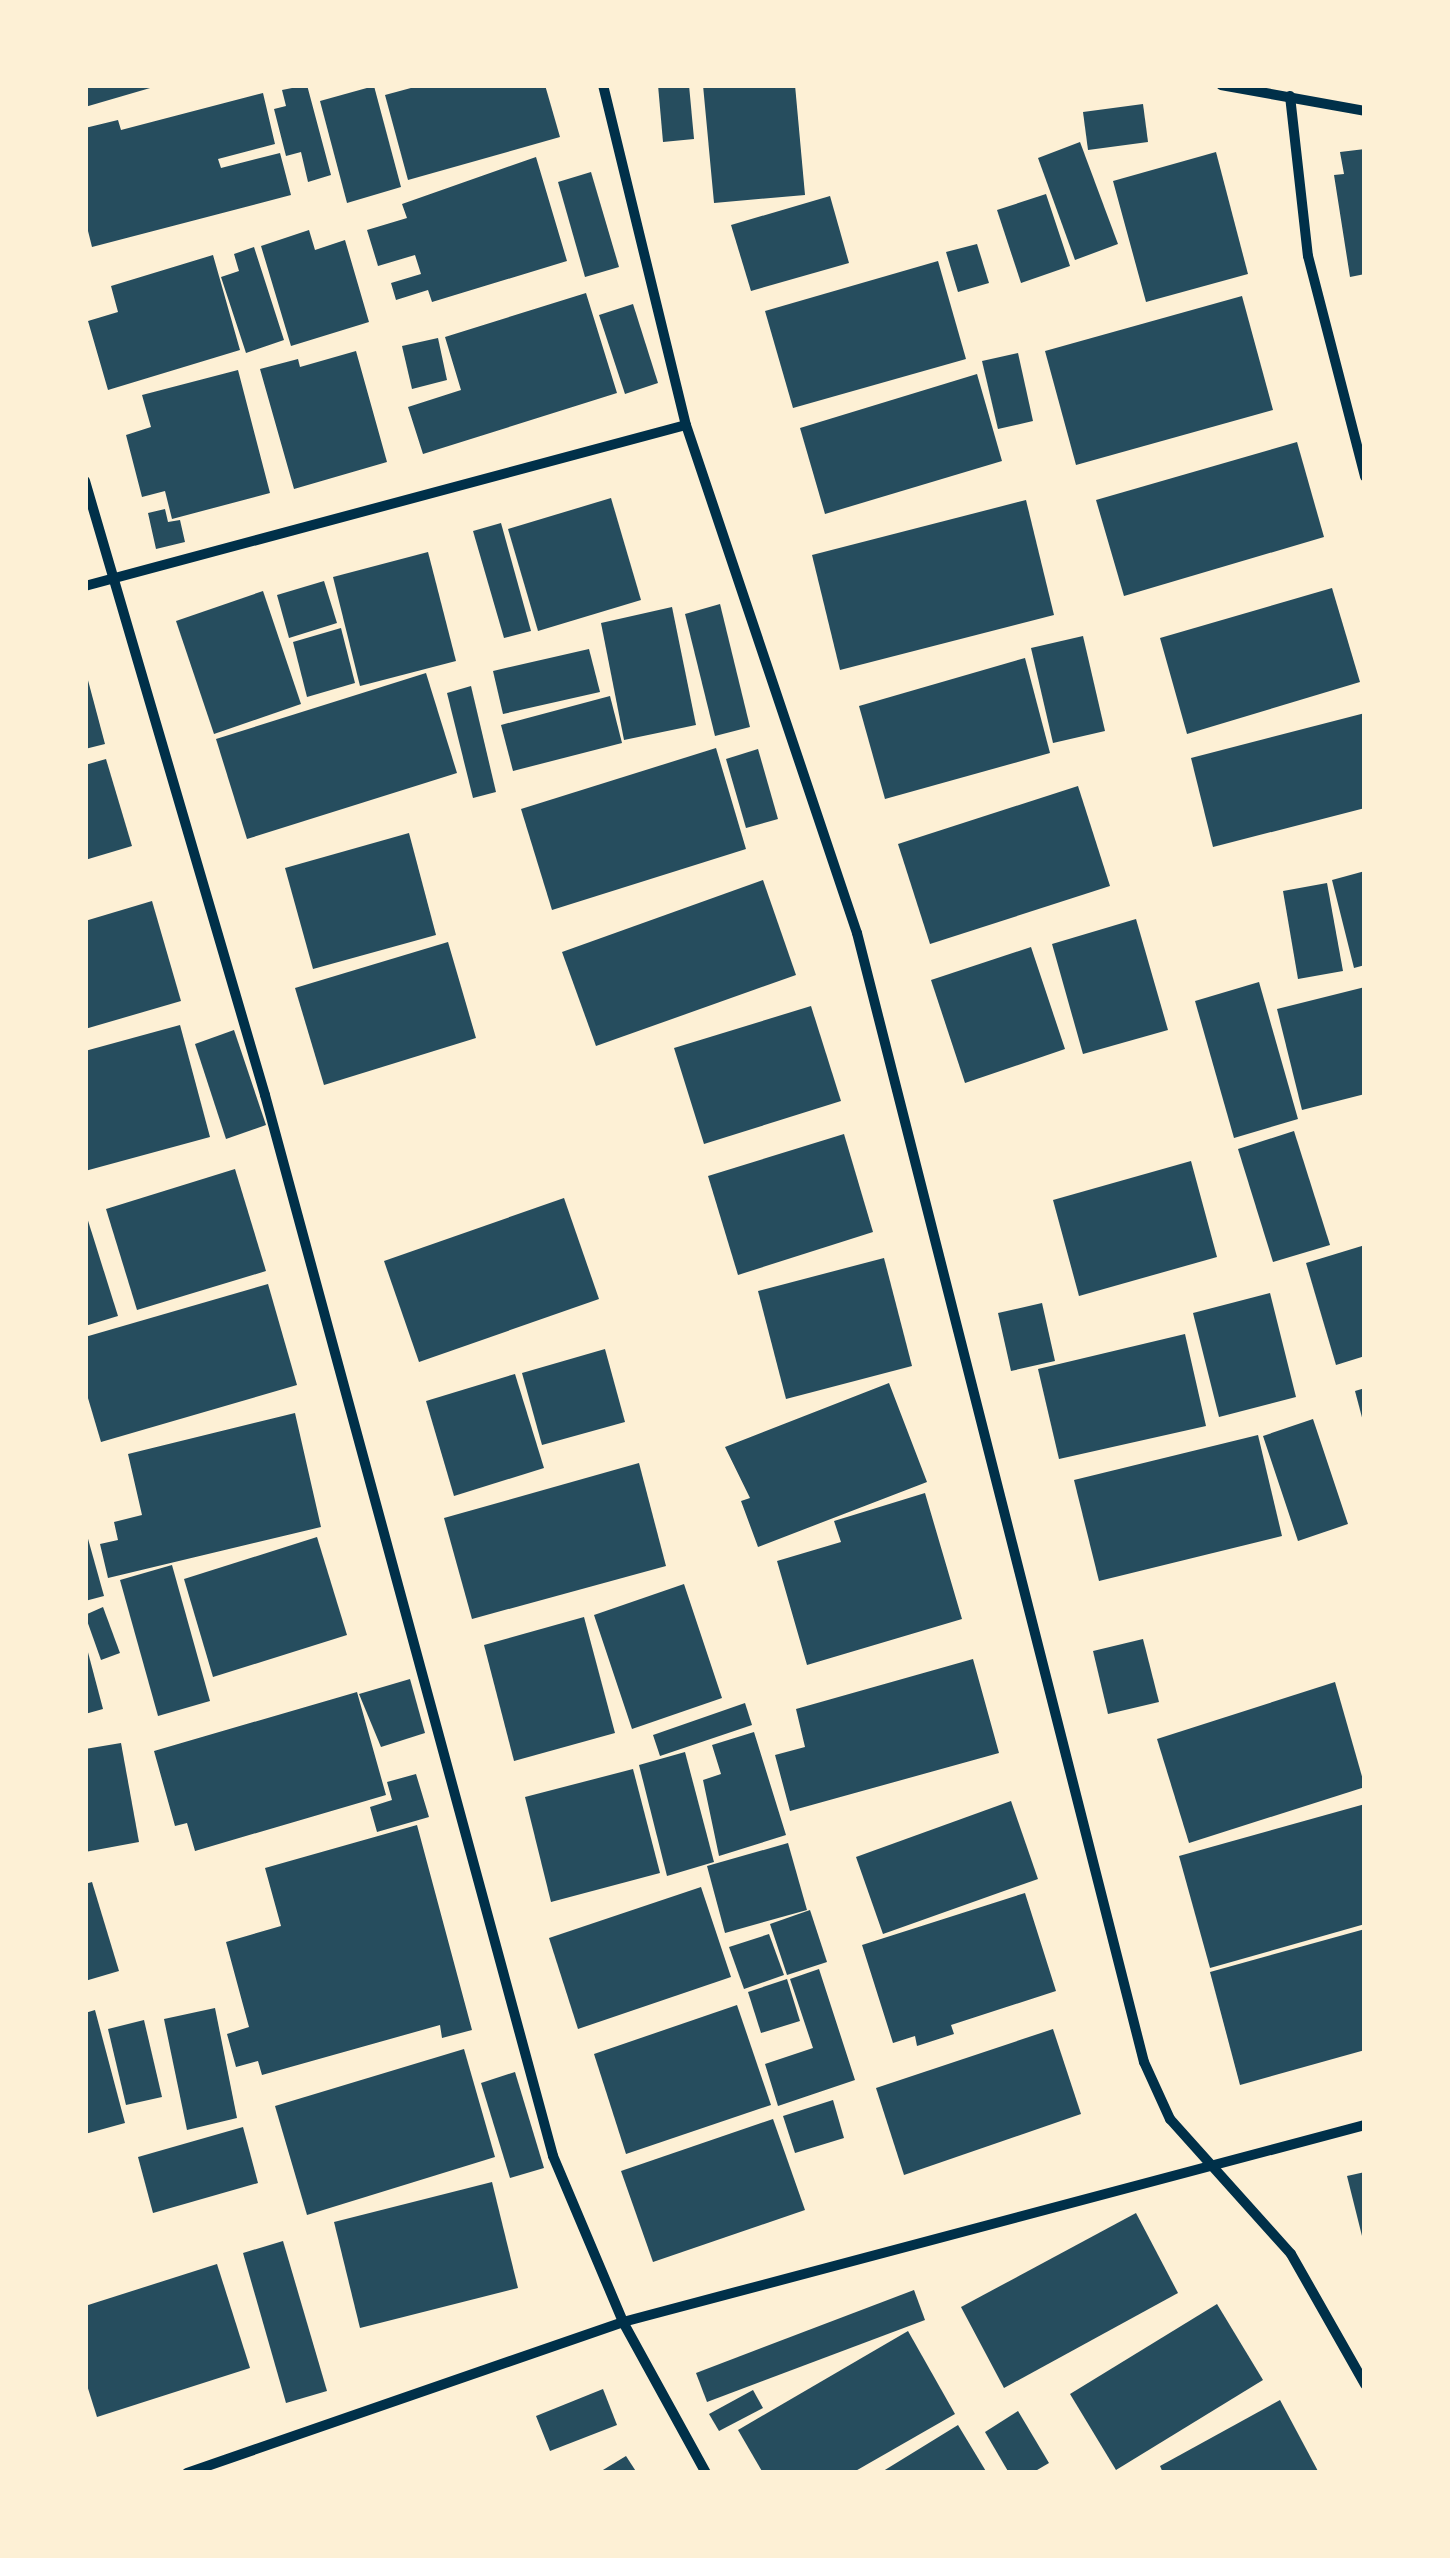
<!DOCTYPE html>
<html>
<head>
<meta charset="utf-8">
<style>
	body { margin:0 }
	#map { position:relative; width:1450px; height:2558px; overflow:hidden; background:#fdf0d5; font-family:Arial,sans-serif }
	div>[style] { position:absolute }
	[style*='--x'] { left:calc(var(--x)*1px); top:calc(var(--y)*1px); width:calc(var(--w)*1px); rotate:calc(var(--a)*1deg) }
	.building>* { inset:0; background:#264d5e }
	.minor>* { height:10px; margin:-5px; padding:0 5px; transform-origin:5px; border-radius:5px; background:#003049 }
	span { translate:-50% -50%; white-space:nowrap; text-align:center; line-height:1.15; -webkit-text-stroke:9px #fdf0d5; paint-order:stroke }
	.frame { position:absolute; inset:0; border:88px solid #fdf0d5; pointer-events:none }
</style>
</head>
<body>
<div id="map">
	<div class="building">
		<div style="clip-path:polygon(85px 85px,157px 85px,157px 86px,85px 107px)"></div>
		<div style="clip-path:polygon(307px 85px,331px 175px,308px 182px,301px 152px,286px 156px,274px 109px,286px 106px,282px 90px)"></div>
		<div style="clip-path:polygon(422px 85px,545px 85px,560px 137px,408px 180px,385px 95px)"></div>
		<div style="clip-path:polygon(658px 85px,689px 85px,694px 139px,663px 142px)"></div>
		<div style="clip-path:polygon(703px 85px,795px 85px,805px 195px,714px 203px)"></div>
		<div style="clip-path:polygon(374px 86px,401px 187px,347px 203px,320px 101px)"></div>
		<div style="clip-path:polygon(263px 93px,275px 144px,218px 159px,221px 168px,280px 153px,291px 195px,92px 247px,85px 219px,85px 128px,118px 120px,121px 130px)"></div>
		<div style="clip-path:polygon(1143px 104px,1148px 142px,1088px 150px,1083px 112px)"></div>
		<div style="clip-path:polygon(1080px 142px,1118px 244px,1075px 260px,1038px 158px)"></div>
		<div style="clip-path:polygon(1365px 149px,1365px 274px,1350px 277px,1334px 175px,1344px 174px,1340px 152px)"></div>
		<div style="clip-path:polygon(1216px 152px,1248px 274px,1146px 302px,1113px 181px)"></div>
		<div style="clip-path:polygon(536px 157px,567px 261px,432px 302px,428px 290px,396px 300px,391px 283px,421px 274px,415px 255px,378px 266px,367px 230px,407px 218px,402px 204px)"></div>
		<div style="clip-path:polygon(591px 172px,619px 267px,585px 277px,558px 182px)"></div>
		<div style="clip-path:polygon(1046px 194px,1070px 266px,1021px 283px,997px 210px)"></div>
		<div style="clip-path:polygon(830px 196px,849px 263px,751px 291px,731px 225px)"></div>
		<div style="clip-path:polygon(309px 230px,315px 250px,345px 240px,369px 322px,291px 346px,261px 246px)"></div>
		<div style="clip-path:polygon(977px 244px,989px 283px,958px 292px,946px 252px)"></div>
		<div style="clip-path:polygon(254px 247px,284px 340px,246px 353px,221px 277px,239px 271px,234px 254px)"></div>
		<div style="clip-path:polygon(213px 255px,240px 350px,108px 390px,88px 321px,118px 312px,111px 286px)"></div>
		<div style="clip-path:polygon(938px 261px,966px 359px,793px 408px,765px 311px)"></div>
		<div style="clip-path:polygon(586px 293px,617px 393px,423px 454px,408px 407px,461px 390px,445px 337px)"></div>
		<div style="clip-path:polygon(1242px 296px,1273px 410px,1076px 465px,1045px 351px)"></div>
		<div style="clip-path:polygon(633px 304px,658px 383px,625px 394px,599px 315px)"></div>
		<div style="clip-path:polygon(438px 338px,447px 380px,412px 389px,402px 346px)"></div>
		<div style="clip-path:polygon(356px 351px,387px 462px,294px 489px,260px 369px,298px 359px,300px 367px)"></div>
		<div style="clip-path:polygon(1018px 353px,1033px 421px,998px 429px,982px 361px)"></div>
		<div style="clip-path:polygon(238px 370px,270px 493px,172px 519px,165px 491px,142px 497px,126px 435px,151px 427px,142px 395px)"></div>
		<div style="clip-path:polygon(977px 374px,1002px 461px,825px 514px,800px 428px)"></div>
		<div style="clip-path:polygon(1297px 442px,1324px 537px,1124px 596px,1096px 500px)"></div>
		<div style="clip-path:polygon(611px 498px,641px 600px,538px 631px,508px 529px)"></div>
		<div style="clip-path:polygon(1026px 500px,1054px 615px,840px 670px,812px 555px)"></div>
		<div style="clip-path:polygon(165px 509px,168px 522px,180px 520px,185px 542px,156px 549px,148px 513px)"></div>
		<div style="clip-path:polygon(501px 523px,531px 631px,504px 638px,473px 531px)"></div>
		<div style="clip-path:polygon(428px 552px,456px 661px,360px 686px,333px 577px)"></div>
		<div style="clip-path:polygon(324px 581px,337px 623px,289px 638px,277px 595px)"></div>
		<div style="clip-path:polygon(1332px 588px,1360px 682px,1187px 734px,1160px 638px)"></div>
		<div style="clip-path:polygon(263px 591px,301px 704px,214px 734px,176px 621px)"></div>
		<div style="clip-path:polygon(720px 604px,750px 727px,715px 736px,685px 614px)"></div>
		<div style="clip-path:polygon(672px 607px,696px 725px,624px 740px,601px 623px)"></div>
		<div style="clip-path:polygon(341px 628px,355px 683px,307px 697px,293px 642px)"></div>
		<div style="clip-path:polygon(1083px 636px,1105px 731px,1053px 743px,1031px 648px)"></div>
		<div style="clip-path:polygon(589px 649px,600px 692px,503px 714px,493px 671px)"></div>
		<div style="clip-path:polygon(1025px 658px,1050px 753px,885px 799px,859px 706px)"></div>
		<div style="clip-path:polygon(85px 669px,105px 744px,85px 749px)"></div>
		<div style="clip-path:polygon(426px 673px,457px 773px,247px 839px,216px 739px)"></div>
		<div style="clip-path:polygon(471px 686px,496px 792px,473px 798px,447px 693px)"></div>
		<div style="clip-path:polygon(610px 696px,622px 743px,513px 771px,501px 725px)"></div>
		<div style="clip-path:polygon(1365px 713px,1365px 808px,1213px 847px,1191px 758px)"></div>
		<div style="clip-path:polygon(716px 748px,746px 849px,552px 910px,521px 809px)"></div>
		<div style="clip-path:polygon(758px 749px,778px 819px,746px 828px,726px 759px)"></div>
		<div style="clip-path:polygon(106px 759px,132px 846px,85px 860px,85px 765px)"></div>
		<div style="clip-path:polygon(1078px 786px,1110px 886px,930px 944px,898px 844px)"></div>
		<div style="clip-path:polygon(409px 833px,436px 935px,313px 969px,285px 868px)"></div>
		<div style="clip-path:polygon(1365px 871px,1365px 965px,1354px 968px,1332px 880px)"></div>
		<div style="clip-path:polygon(763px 880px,796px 975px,596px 1046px,562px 952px)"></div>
		<div style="clip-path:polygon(1327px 883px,1343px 971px,1298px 979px,1283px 891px)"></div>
		<div style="clip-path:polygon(152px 901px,181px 1001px,85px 1029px,85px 921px)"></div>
		<div style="clip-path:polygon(1136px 919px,1168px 1030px,1083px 1054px,1052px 944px)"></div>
		<div style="clip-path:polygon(448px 942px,476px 1038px,324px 1085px,295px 988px)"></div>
		<div style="clip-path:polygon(1031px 947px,1065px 1049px,965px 1083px,931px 980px)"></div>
		<div style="clip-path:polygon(1259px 982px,1298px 1119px,1234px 1138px,1195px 1001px)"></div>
		<div style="clip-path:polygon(1365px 987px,1365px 1094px,1302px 1110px,1277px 1009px)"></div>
		<div style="clip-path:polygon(811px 1006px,841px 1101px,704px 1144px,674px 1048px)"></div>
		<div style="clip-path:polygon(180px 1025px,210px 1137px,85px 1171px,85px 1051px)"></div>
		<div style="clip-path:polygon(234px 1030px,266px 1125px,226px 1139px,195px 1044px)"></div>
		<div style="clip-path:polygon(1294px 1131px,1330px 1245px,1273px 1262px,1238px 1149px)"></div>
		<div style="clip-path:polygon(844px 1134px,873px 1232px,738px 1275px,708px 1176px)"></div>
		<div style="clip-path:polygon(1191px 1161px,1217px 1257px,1079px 1296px,1053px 1200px)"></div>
		<div style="clip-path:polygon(235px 1169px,266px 1271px,137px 1310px,106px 1209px)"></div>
		<div style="clip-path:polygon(564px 1198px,599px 1299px,419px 1362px,384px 1261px)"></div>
		<div style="clip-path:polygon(85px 1211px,118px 1316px,85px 1326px)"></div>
		<div style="clip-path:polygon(1365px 1245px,1365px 1356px,1336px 1365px,1306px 1263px)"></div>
		<div style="clip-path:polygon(884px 1258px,912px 1366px,786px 1399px,758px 1291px)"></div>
		<div style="clip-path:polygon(268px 1284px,297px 1385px,101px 1442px,85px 1388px,85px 1337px)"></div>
		<div style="clip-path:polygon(1270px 1293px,1296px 1397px,1219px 1417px,1193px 1313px)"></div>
		<div style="clip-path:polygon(1042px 1303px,1055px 1361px,1011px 1371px,998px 1313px)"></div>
		<div style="clip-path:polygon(1185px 1334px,1206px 1426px,1059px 1459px,1038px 1369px)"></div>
		<div style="clip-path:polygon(605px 1349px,625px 1422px,542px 1445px,522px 1373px)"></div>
		<div style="clip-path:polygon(515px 1374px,544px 1468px,454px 1496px,426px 1401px)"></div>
		<div style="clip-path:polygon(889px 1383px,927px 1482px,758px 1547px,741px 1501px,750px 1498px,725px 1447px)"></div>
		<div style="clip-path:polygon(1365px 1388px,1365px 1425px,1364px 1425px,1355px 1391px)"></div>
		<div style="clip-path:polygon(295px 1413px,321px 1527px,108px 1578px,100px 1544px,118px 1540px,114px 1522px,142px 1515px,128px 1454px)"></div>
		<div style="clip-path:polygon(1313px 1419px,1348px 1524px,1298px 1541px,1263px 1436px)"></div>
		<div style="clip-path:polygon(1258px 1435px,1282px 1536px,1099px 1581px,1074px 1480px)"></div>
		<div style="clip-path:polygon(639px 1463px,666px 1566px,472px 1619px,444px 1518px)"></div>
		<div style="clip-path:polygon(925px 1493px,962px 1619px,807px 1665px,777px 1561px,841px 1542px,834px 1521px)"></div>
		<div style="clip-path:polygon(85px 1528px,104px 1596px,85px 1601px)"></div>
		<div style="clip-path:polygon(317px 1537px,347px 1635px,213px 1677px,184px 1579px)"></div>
		<div style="clip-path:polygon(172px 1565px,210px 1701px,158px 1716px,120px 1580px)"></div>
		<div style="clip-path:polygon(684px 1584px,722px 1698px,632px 1729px,594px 1615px)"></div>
		<div style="clip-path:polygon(103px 1607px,120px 1653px,101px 1660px,85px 1615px)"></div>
		<div style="clip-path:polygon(584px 1617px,615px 1733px,514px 1761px,484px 1645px)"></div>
		<div style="clip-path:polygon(1143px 1639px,1159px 1702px,1108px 1714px,1093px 1651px)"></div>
		<div style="clip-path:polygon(85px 1641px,103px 1709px,85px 1714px)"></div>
		<div style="clip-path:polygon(973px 1659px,999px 1753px,790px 1811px,775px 1755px,805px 1747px,796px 1709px)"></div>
		<div style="clip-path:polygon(410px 1679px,425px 1733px,381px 1747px,359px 1694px)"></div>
		<div style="clip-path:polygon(1335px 1682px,1365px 1787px,1189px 1843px,1157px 1739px)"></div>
		<div style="clip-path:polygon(357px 1692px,386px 1795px,195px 1851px,187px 1823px,175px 1826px,154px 1751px)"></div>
		<div style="clip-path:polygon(745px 1703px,752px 1725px,660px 1756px,653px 1735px)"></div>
		<div style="clip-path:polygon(754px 1732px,786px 1835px,719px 1856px,703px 1780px,721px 1774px,712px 1745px)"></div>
		<div style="clip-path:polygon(121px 1743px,139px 1842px,85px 1852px,85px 1749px)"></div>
		<div style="clip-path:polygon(685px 1752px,714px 1862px,667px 1876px,639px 1765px)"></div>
		<div style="clip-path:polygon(633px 1769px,660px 1873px,551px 1902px,525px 1797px)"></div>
		<div style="clip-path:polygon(416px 1774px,429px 1817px,377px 1832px,370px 1807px,392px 1800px,387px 1782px)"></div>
		<div style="clip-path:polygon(1011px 1801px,1038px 1879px,883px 1934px,856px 1857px)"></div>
		<div style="clip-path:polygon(1365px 1804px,1365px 1924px,1210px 1968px,1179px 1856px)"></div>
		<div style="clip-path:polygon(417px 1825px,472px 2030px,442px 2038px,440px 2025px,262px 2075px,258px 2061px,236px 2067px,227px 2034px,249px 2027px,226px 1942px,281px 1926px,265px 1868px)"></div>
		<div style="clip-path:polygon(788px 1843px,807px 1910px,725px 1933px,707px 1866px)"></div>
		<div style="clip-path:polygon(92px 1882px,119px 1971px,85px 1981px,85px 1884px)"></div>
		<div style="clip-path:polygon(701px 1887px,731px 1977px,578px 2029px,549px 1938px)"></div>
		<div style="clip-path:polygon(1025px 1893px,1056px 1991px,951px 2025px,954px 2034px,917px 2046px,915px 2036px,893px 2043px,862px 1945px)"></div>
		<div style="clip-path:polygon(810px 1910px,827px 1962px,787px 1975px,770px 1924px)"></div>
		<div style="clip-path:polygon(1365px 1929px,1365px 2050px,1240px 2085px,1210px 1972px)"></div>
		<div style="clip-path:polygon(769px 1934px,784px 1975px,744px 1989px,729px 1947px)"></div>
		<div style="clip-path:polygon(819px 1969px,855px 2080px,778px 2106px,765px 2064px,813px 2048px,790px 1979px)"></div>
		<div style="clip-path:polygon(787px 1979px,800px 2021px,761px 2033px,748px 1992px)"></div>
		<div style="clip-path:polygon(737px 2005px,771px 2105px,626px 2154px,594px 2054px)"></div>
		<div style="clip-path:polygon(215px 2008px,237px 2118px,187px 2130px,164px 2019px)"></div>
		<div style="clip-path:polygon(95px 2010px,125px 2123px,85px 2134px,85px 2013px)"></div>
		<div style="clip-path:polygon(144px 2020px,162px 2097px,126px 2105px,108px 2029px)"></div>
		<div style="clip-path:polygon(1053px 2029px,1081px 2114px,904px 2175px,876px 2088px)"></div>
		<div style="clip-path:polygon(464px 2049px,495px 2157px,307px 2215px,275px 2106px)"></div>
		<div style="clip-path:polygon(515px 2072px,544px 2168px,510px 2178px,481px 2083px)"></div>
		<div style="clip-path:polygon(833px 2100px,844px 2138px,795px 2153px,783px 2116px)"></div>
		<div style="clip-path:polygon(773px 2119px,805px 2210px,653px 2262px,621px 2171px)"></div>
		<div style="clip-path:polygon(243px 2127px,258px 2183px,153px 2213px,138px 2157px)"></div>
		<div style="clip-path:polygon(1365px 2172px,1365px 2244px,1364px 2244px,1347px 2176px)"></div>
		<div style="clip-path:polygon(492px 2182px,518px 2288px,360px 2328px,334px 2222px)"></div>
		<div style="clip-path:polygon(1136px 2213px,1178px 2293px,1004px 2388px,961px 2307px)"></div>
		<div style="clip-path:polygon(283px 2241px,327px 2391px,286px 2403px,243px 2253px)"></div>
		<div style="clip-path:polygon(217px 2264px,250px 2368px,97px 2417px,85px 2379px,85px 2306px)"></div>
		<div style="clip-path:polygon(914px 2290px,925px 2320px,707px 2402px,696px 2373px)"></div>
		<div style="clip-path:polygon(1217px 2304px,1263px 2380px,1116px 2470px,1070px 2394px)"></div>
		<div style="clip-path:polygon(908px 2331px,955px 2414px,852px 2473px,763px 2473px,738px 2430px)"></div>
		<div style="clip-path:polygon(603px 2389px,617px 2425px,550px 2451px,536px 2416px)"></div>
		<div style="clip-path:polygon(753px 2390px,763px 2408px,719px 2431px,709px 2414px)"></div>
		<div style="clip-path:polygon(1280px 2400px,1319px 2473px,1163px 2473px,1160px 2466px)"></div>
		<div style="clip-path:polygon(1018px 2411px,1049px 2463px,1032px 2473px,1009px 2473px,985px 2432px)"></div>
		<div style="clip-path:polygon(958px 2425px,987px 2473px,880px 2473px)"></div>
		<div style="clip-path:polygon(626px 2456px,637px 2473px,598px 2473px)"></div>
	</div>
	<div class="minor">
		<div style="--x:603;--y:85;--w:350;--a:76.3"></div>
		<div style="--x:686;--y:425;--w:536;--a:71.4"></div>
		<div style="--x:857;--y:933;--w:1165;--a:75.74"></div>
		<div style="--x:1144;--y:2062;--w:63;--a:65.5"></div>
		<div style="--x:1170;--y:2119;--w:181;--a:48.1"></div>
		<div style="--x:1291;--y:2254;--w:150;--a:60.4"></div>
		<div style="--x:1221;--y:85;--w:146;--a:10.2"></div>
		<div style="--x:1290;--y:96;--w:161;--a:83.6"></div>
		<div style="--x:1308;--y:256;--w:228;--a:75.5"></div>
		<div style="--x:85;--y:481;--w:640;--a:73.66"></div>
		<div style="--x:265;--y:1095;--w:1099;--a:74.81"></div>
		<div style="--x:553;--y:2156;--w:180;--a:67.1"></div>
		<div style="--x:623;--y:2322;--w:172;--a:61.2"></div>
		<div style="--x:85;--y:586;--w:622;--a:-15"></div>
		<div style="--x:187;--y:2473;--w:461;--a:-19.1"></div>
		<div style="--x:623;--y:2322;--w:768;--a:-14.87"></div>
	</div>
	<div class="frame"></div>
</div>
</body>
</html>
